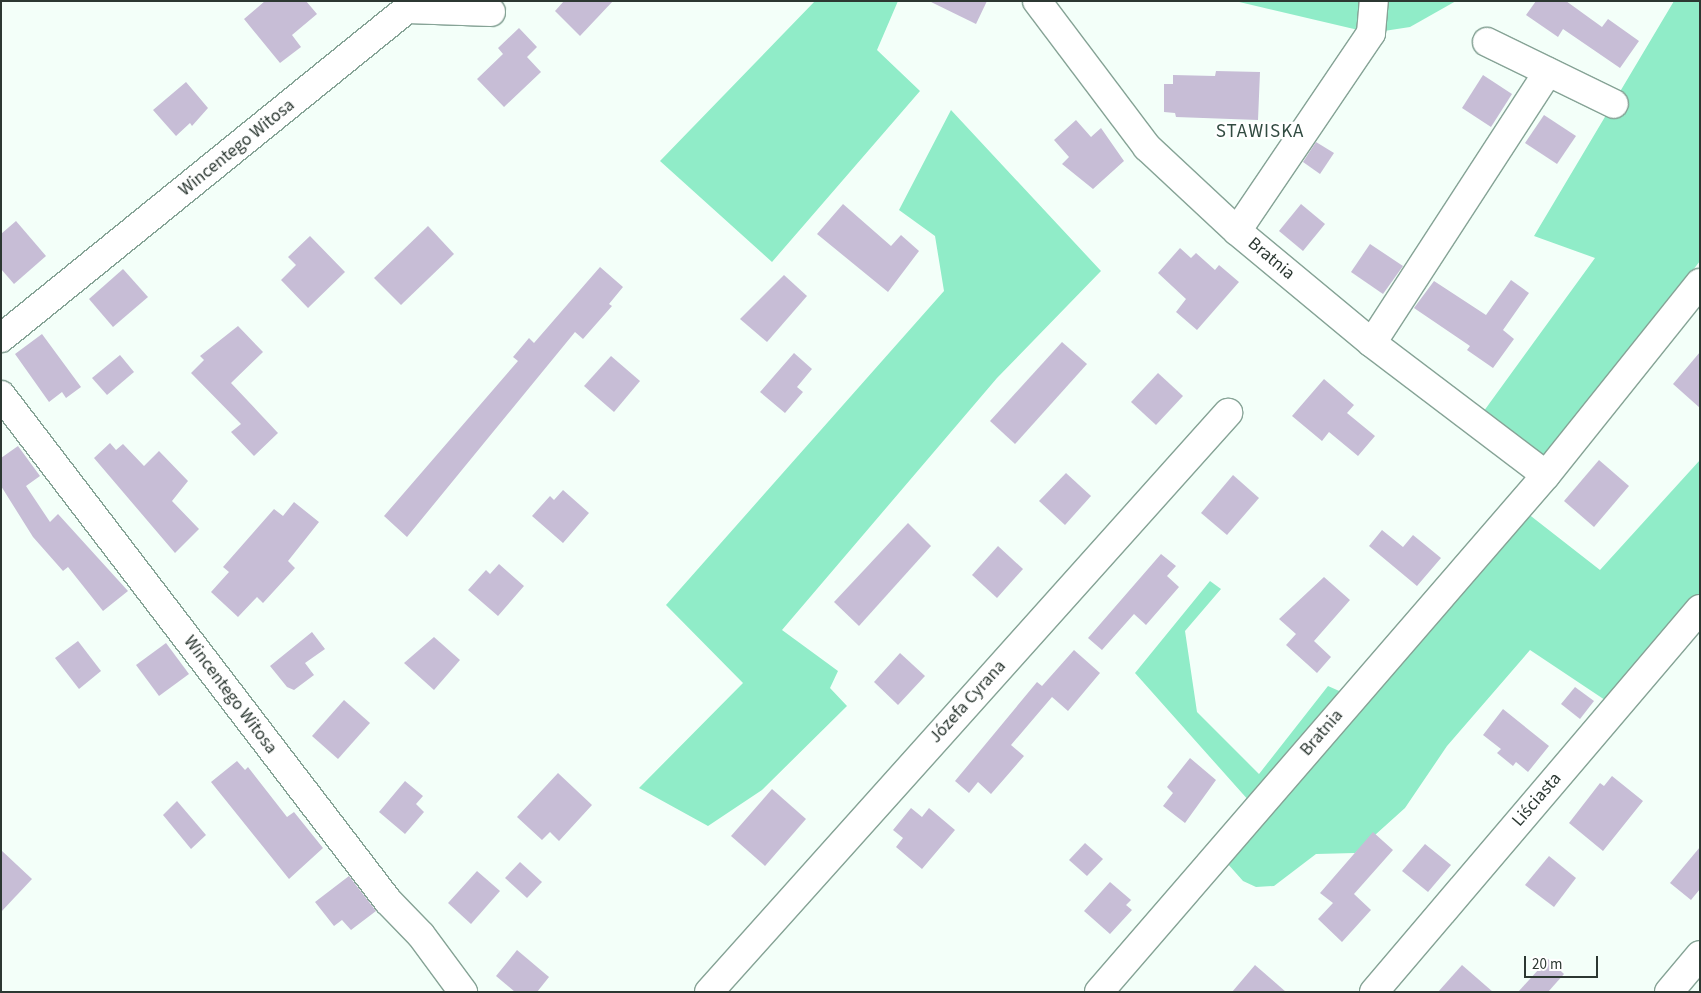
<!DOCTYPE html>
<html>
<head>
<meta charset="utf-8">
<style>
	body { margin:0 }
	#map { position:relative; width:1701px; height:993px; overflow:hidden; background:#f3fff9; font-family:"Source Sans 3",sans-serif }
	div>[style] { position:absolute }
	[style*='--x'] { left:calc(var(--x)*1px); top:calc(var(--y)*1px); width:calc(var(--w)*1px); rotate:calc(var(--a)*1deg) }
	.green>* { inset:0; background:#90ecc8 }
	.building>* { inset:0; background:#c7bdd6 }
	.roads { filter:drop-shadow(1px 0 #86a396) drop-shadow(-1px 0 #86a396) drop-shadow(0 1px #86a396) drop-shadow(0 -1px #86a396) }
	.minor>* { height:28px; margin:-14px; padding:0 14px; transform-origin:14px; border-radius:14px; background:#fff }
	span { translate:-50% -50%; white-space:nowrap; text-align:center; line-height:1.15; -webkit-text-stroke:4.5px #fff; paint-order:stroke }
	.street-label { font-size:18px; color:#2c3832 }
	.neighbourhood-label { font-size:19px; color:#314b41; letter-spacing:1px }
	.frame { position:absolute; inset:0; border:2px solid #2c3832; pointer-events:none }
	.scale { position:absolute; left:1524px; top:956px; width:74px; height:22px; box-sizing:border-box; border:2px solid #2c3832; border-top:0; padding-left:6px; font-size:15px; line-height:18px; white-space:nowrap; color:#2c3832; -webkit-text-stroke:4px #fff; paint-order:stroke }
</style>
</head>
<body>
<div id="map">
	<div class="green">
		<div style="clip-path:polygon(815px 1px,898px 1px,877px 50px,920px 91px,772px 262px,660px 161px)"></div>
		<div style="clip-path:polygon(1235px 1px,1456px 1px,1410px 27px,1371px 33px)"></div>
		<div style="clip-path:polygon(1674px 1px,1700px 1px,1700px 261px,1542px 464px,1481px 415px,1595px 258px,1534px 236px)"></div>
		<div style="clip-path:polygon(951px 110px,1101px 271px,997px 378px,782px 630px,838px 671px,830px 688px,847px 706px,762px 790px,708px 826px,639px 788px,743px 683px,666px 605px,944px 291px,935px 236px,899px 210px)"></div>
		<div style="clip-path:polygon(1700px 460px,1700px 593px,1611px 704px,1530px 650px,1447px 746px,1405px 808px,1355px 853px,1316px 854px,1274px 886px,1256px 887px,1243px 881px,1227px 863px,1527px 513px,1600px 570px)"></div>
		<div style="clip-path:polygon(1210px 581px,1221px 589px,1185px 631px,1197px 712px,1259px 774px,1328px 686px,1346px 694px,1250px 802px,1135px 673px)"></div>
	</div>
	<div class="building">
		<div style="clip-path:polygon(265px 1px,306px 1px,317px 14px,292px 35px,301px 47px,280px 63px,244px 19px)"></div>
		<div style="clip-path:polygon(564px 1px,613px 1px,580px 36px,555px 11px)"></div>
		<div style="clip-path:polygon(929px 1px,987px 1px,976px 24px)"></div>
		<div style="clip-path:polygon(1536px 1px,1566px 1px,1602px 27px,1608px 19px,1639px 41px,1620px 68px,1563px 29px,1558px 37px,1526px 15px)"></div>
		<div style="clip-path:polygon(519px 28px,537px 47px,527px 57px,541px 72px,504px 107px,477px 79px,503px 54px,498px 48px)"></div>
		<div style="clip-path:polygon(1216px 71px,1260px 72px,1258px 120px,1176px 117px,1175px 113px,1164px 112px,1164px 84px,1173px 84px,1173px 75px,1215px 76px)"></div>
		<div style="clip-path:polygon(1483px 75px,1512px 94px,1491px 127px,1462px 108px)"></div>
		<div style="clip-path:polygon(186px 82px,208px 108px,192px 126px,190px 123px,176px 136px,153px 110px)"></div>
		<div style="clip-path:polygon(1544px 115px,1576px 136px,1557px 164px,1525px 143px)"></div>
		<div style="clip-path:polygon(1076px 120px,1091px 137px,1101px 128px,1124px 161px,1093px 189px,1062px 164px,1069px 157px,1054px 140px)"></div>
		<div style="clip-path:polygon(1316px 142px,1334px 153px,1320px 174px,1303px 162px)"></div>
		<div style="clip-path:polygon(843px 204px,891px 246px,901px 235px,919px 251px,888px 292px,817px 234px)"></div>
		<div style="clip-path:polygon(1301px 204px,1325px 224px,1303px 251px,1279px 231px)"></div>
		<div style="clip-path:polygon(16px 221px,46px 256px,14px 284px,1px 269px,1px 234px)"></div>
		<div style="clip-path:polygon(428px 226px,454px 254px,401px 305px,374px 278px)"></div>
		<div style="clip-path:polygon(310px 236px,345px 272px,308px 308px,281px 280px,296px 265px,288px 257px)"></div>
		<div style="clip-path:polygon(1370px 244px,1403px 266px,1383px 294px,1351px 272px)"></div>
		<div style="clip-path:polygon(1180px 248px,1191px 258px,1196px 253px,1215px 270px,1219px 265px,1239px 282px,1197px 330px,1176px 312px,1186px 299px,1158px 273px)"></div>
		<div style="clip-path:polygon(600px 267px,623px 287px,609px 304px,612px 306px,583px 339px,575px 332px,407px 537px,384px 516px,518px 361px,513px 357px,529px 338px,534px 343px)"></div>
		<div style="clip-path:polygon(123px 269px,148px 297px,113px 327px,89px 299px)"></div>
		<div style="clip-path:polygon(784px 275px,807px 296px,767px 342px,740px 319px)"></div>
		<div style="clip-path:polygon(1511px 280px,1529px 293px,1503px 330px,1514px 339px,1493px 368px,1467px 350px,1470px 346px,1414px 308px,1434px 281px,1486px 315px)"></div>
		<div style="clip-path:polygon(238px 326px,263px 352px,231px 383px,278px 433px,254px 456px,231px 432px,241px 424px,191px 373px,204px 360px,200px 356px)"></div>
		<div style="clip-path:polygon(42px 334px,81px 387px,66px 398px,62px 392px,49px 402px,15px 354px)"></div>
		<div style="clip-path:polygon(1062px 342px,1087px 364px,1015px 444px,990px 421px)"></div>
		<div style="clip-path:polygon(1700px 352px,1700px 408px,1673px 384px)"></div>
		<div style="clip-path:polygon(794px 353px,812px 369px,797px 387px,803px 392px,785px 413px,760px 392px)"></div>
		<div style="clip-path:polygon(120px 355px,134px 372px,107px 395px,92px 378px)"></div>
		<div style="clip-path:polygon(611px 356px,640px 381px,614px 412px,584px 386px)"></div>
		<div style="clip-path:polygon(1158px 373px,1183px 396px,1156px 425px,1131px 402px)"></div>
		<div style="clip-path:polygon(1324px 379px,1354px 405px,1347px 413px,1375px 436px,1358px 456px,1329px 432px,1322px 441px,1292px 416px)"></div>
		<div style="clip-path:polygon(110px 443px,116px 450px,123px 444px,144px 466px,159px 451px,188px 481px,172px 501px,199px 529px,175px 553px,94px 458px)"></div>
		<div style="clip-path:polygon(18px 446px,40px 476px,26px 486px,50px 522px,58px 514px,128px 591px,103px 611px,68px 567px,63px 571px,33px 537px,1px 486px,1px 458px)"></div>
		<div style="clip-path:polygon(1599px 460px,1629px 486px,1594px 527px,1564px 501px)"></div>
		<div style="clip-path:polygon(1066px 473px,1091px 496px,1065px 525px,1039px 501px)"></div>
		<div style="clip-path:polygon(1233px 475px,1259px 498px,1227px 535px,1201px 513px)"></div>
		<div style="clip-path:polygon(563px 490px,589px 513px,563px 543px,532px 516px,550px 496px,554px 500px)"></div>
		<div style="clip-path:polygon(294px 502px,319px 522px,288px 561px,295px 568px,263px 603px,257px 597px,238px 617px,211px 592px,229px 572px,223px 567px,274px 509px,283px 516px)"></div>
		<div style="clip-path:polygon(908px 523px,931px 546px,859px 626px,834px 602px)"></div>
		<div style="clip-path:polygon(1382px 530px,1403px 547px,1413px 535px,1441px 558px,1417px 586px,1369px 546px)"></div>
		<div style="clip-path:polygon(998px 546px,1023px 569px,997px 598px,972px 575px)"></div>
		<div style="clip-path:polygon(1161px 554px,1176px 566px,1167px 576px,1179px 587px,1146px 625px,1134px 614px,1102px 650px,1088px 638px)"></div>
		<div style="clip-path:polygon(499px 564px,524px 586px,498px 616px,468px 590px,486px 570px,490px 574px)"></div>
		<div style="clip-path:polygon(1324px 577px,1350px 600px,1314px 641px,1331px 657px,1317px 673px,1286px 645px,1296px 634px,1279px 619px)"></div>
		<div style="clip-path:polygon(312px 632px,325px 649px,305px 663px,314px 675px,294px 690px,287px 687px,270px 666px)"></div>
		<div style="clip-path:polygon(434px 637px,460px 660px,434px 690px,404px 663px)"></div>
		<div style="clip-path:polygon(78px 641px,101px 671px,79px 689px,55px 658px)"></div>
		<div style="clip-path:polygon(166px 643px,189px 674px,159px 696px,136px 665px)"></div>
		<div style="clip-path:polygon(1074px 650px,1100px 673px,1068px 711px,1052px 697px,1011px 745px,1024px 756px,991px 794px,978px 782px,969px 793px,955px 781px,1037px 682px,1042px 686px)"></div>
		<div style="clip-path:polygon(900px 653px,925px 676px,898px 705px,874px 682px)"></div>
		<div style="clip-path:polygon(1575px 687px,1594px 701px,1580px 719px,1561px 704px)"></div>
		<div style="clip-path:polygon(344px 700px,370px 723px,338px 759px,312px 736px)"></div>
		<div style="clip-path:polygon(1503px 709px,1549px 746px,1528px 772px,1516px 762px,1513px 766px,1497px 753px,1501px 749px,1483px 735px)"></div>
		<div style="clip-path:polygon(1190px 758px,1216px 780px,1185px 823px,1163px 806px,1173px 793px,1167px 787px)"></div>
		<div style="clip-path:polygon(237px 761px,245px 770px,248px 767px,287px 817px,294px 812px,323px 848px,289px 879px,211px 782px)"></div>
		<div style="clip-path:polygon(558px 773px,592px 805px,559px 841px,550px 832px,542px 840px,517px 817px)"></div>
		<div style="clip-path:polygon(1612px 776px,1643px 801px,1603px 851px,1569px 823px,1600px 783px,1604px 786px)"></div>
		<div style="clip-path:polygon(405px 781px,423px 796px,416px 804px,424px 812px,405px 834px,379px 812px)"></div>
		<div style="clip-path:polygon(772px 789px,806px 819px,765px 866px,731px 836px)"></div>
		<div style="clip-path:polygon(177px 801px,206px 835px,191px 849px,163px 815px)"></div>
		<div style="clip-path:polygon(911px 808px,922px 817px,929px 808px,955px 830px,922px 869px,896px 847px,903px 838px,893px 830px)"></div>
		<div style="clip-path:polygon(1373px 832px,1393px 850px,1354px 894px,1371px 910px,1342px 942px,1318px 919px,1333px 903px,1320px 893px)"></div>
		<div style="clip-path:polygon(1085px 843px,1103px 859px,1087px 876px,1069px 860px)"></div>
		<div style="clip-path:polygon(1425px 844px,1451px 865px,1428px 892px,1402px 871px)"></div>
		<div style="clip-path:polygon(1700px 847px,1700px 889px,1691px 900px,1670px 883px)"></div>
		<div style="clip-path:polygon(1px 850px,32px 879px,1px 912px)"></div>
		<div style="clip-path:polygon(1549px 856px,1576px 878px,1554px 907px,1525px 885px)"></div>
		<div style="clip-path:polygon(520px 862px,542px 882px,527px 898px,505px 878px)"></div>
		<div style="clip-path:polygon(477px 871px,500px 891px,471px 924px,448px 903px)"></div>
		<div style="clip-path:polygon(349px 876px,376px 911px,351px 930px,342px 920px,334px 926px,315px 902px)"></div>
		<div style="clip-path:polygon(1110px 882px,1131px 900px,1126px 905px,1132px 910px,1110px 934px,1084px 911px)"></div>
		<div style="clip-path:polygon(517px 950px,549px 977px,537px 992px,515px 992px,496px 976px)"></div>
		<div style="clip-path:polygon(1548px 959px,1564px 974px,1548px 992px,1518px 992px)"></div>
		<div style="clip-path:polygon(1255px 965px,1286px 992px,1232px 992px)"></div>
		<div style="clip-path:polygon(1462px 965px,1493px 992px,1438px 992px)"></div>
	</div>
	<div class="roads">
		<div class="minor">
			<div style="--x:1037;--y:1;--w:183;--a:53"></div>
			<div style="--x:1147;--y:147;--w:123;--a:43"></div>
			<div style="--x:1237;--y:231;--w:175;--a:39.7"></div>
			<div style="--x:1372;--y:343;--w:218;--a:37.2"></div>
			<div style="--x:1487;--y:42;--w:141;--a:26"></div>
			<div style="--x:1237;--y:231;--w:239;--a:-55.9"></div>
			<div style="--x:1371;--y:33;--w:32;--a:-85"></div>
			<div style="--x:1;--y:338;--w:523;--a:-39.02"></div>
			<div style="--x:407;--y:9;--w:84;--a:2"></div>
			<div style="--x:1372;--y:343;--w:323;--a:-57"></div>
			<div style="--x:1;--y:395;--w:637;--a:52.59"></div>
			<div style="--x:388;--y:901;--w:47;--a:45.9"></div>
			<div style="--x:421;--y:935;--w:71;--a:53.6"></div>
			<div style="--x:709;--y:992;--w:778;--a:-48.13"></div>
			<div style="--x:1099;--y:992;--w:683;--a:-49.15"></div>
			<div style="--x:1546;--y:475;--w:246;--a:-51.3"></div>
			<div style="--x:1374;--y:992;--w:503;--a:-49.6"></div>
			<div style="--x:1669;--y:992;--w:48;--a:-50"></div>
		</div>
	</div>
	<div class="street-label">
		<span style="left:237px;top:148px;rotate:-39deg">Wincentego Witosa</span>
		<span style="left:1271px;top:259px;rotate:40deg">Bratnia</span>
		<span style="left:230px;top:695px;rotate:53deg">Wincentego Witosa</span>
		<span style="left:968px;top:702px;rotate:-48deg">Józefa Cyrana</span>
		<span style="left:1322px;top:733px;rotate:-49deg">Bratnia</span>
		<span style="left:1537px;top:800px;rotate:-49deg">Liściasta</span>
	</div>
	<div class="neighbourhood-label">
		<span style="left:1260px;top:132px">STAWISKA</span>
	</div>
	<div class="frame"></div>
	<div class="scale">20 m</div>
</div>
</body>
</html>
